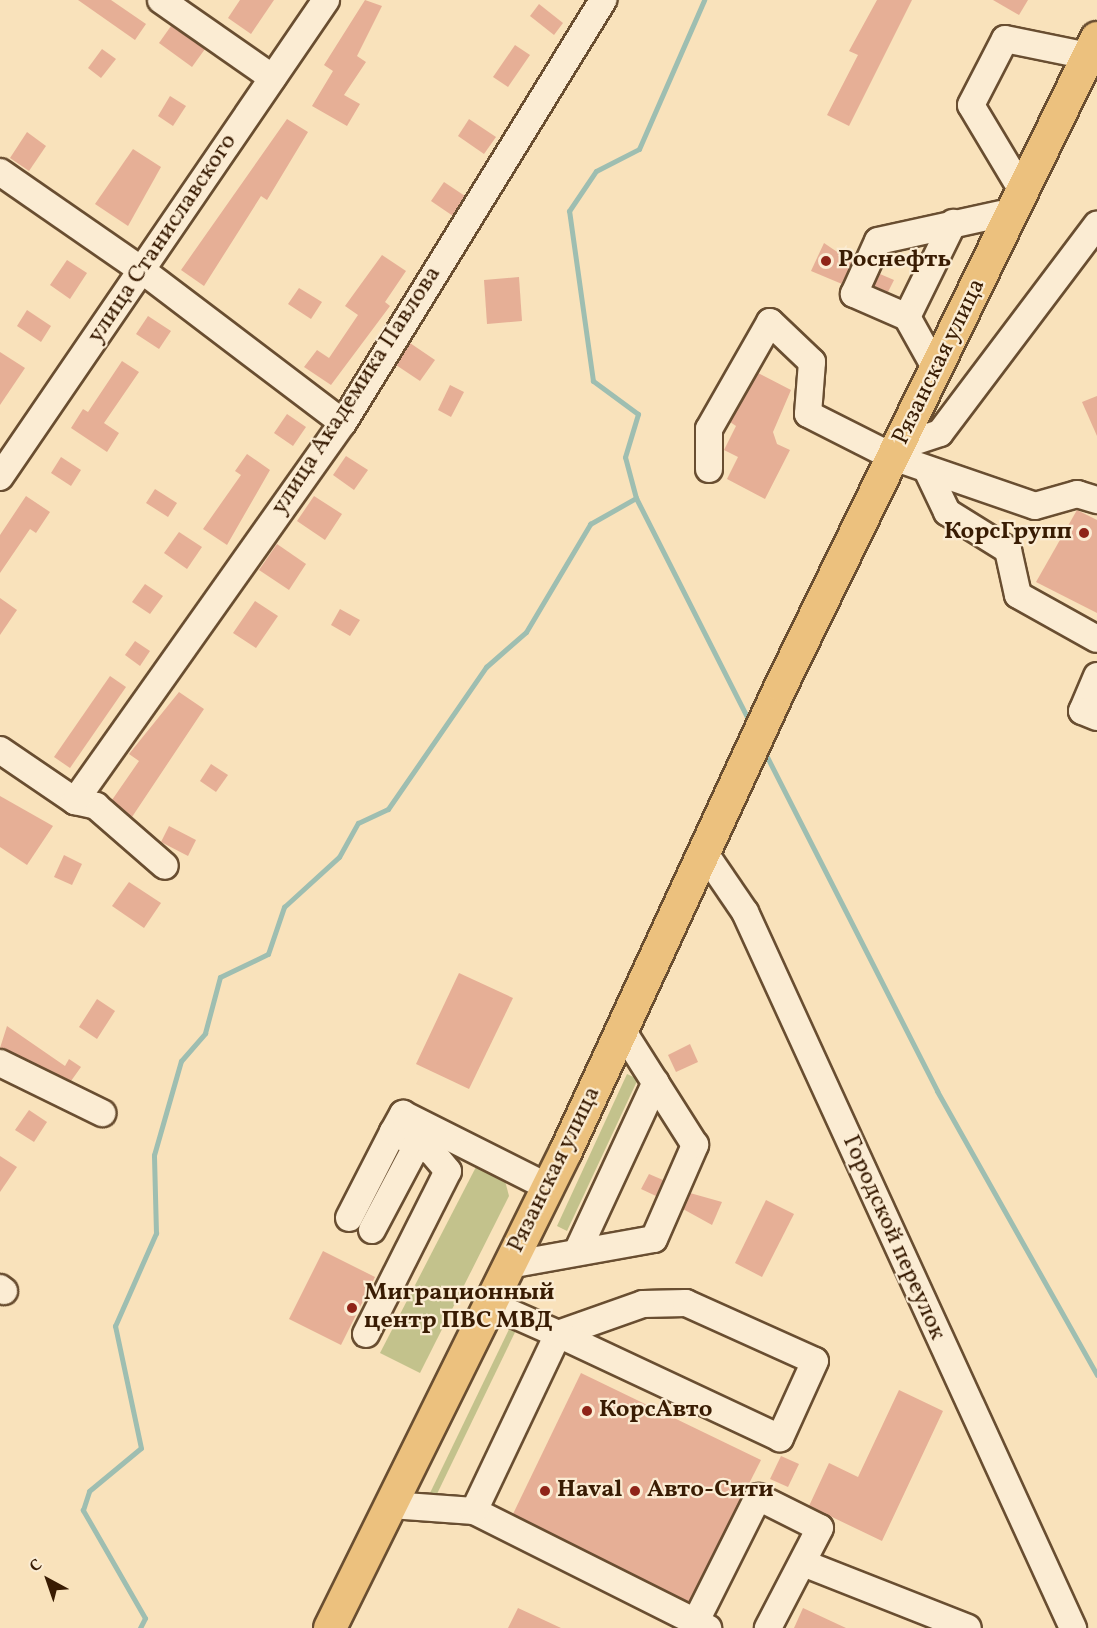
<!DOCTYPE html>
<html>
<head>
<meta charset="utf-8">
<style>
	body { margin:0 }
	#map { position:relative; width:1097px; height:1628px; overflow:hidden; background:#f9e2bb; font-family:Vollkorn,serif }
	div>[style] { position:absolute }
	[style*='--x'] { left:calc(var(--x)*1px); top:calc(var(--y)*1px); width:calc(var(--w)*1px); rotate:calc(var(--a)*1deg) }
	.green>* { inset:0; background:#c3c28c }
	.stream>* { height:5px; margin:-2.5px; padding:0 2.5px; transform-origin:2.5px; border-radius:2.5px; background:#9ebeb1 }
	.building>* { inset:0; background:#e6af96 }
	.roads { filter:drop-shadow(2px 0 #694e31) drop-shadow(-2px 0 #694e31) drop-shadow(0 2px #694e31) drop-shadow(0 -2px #694e31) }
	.minor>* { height:26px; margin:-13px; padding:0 13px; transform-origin:13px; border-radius:13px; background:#fbecd3 }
	.major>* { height:32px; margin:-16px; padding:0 16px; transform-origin:16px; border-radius:16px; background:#ecc17e }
	.dots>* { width:16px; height:16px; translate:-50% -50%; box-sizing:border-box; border:3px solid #fbecd3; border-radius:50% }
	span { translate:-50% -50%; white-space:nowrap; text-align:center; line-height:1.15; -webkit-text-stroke:4.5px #fbecd3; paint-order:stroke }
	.street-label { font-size:24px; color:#391c03 }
	.poi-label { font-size:24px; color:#391c03; font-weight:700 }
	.left { translate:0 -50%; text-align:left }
	.right { translate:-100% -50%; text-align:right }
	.north { position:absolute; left:18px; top:1550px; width:60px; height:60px; -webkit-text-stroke:4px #fbecd3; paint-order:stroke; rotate:320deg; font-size:16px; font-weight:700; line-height:24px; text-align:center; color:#391c03 }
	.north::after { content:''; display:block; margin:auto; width:21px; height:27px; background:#391c03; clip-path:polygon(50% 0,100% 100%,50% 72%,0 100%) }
</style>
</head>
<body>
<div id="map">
	<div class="green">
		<div style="clip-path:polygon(627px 1074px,638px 1079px,567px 1231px,557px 1226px)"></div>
		<div style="clip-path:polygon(477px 1165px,504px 1177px,509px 1196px,420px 1373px,380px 1353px)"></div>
		<div style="clip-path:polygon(513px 1321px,519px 1324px,436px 1496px,430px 1493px)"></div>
	</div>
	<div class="stream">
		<div style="--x:636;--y:498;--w:254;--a:63.1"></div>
		<div style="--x:763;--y:749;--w:384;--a:63"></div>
		<div style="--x:937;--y:1091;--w:326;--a:60.6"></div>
		<div style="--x:140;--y:1628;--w:11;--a:-63"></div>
		<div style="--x:145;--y:1618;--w:125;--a:-119.9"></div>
		<div style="--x:83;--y:1510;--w:20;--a:-72"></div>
		<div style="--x:89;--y:1491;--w:67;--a:-39.6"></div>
		<div style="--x:141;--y:1448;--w:125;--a:-102"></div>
		<div style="--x:115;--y:1326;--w:102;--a:-66.2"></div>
		<div style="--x:156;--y:1233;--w:78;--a:-91.5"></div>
		<div style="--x:154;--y:1155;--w:98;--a:-74"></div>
		<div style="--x:181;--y:1061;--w:37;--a:-49"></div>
		<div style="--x:205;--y:1033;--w:58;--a:-75"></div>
		<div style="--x:220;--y:977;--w:53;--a:-25.6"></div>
		<div style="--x:268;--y:954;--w:50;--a:-71.2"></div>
		<div style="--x:284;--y:907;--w:74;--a:-42.3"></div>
		<div style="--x:339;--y:857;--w:39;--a:-61"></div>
		<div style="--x:358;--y:823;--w:33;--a:-25"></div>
		<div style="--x:388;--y:809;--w:173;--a:-55.4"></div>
		<div style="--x:486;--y:667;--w:53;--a:-41.2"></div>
		<div style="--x:526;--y:632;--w:126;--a:-59.3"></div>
		<div style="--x:590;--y:524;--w:53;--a:-29.5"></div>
		<div style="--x:636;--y:498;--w:42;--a:-105"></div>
		<div style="--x:625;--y:457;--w:45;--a:-73.2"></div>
		<div style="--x:638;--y:414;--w:56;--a:-143.7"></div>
		<div style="--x:593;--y:381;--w:172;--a:-98"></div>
		<div style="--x:569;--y:211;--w:48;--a:-56"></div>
		<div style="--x:596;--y:171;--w:48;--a:-27.1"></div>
		<div style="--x:639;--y:149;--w:163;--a:-66.4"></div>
	</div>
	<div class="building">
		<div style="clip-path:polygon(78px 0,111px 0,146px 24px,135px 40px)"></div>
		<div style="clip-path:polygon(240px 0,274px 0,251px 34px,228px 18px)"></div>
		<div style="clip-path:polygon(365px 0,382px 6px,357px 56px,366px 62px,344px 95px,360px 104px,347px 126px,312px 106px,333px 71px,324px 65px)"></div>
		<div style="clip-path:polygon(877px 0,912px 0,849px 126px,827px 115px,858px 55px,849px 51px)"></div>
		<div style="clip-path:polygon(993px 0,1028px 0,1019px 15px)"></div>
		<div style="clip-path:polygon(539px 4px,563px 23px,554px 35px,530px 16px)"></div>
		<div style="clip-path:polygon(171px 26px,205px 49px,192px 67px,159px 43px)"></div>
		<div style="clip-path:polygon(515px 45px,530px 55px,508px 87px,493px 77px)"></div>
		<div style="clip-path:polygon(102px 49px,116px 59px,101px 78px,88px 68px)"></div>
		<div style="clip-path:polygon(170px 96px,186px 106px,173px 126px,158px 116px)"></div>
		<div style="clip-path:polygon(287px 119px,308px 132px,267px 200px,261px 196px,204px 286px,181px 270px)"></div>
		<div style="clip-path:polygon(469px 119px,496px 137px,484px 154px,458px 136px)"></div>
		<div style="clip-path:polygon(27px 132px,46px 146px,29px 171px,10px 158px)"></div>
		<div style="clip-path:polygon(133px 149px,161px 167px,128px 226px,95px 204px)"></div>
		<div style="clip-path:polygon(444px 182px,465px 196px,453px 216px,431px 201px)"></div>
		<div style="clip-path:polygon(824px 243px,852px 262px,842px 284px,811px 271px)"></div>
		<div style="clip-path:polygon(382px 255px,406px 271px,385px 302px,390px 306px,331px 385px,304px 367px,317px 350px,329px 358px,358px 315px,345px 306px)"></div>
		<div style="clip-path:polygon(67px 260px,87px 273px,70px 299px,50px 285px)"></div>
		<div style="clip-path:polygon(880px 274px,894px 280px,888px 292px,874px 286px)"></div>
		<div style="clip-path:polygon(519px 277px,522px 321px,487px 324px,484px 280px)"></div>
		<div style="clip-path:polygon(299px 288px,322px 302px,311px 319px,288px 304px)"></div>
		<div style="clip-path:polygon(27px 310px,51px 326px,41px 342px,17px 326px)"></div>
		<div style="clip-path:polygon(148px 316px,171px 331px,159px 349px,136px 334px)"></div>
		<div style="clip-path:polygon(410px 343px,435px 360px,420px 381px,396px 365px)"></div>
		<div style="clip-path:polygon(0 352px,25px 368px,0 405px)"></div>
		<div style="clip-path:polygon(122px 361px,139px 372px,104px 423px,119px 433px,107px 452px,71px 428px,83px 409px,88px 412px)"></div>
		<div style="clip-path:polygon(758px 373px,791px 390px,773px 432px,777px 444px,790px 450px,765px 499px,727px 479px,738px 457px,724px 450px,736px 426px,730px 422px)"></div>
		<div style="clip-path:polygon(450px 385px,464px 392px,451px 417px,438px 410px)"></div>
		<div style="clip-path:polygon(1097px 396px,1097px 436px,1082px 402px)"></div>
		<div style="clip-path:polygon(287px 414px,306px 427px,293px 446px,274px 433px)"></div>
		<div style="clip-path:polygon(247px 454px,270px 470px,227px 545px,203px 529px,241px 475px,235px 471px)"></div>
		<div style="clip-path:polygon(346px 456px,368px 470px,354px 490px,333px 475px)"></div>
		<div style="clip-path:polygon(61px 457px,81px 470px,71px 486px,51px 473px)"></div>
		<div style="clip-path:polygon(155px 489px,177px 503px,168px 517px,146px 503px)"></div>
		<div style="clip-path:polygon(26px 496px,50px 512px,36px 533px,30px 529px,0 573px,0 535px)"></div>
		<div style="clip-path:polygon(314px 496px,342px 514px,325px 540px,297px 521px)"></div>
		<div style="clip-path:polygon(1077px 510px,1097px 520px,1097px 613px,1036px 582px)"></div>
		<div style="clip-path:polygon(179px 532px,202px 547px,187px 569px,164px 553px)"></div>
		<div style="clip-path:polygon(277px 544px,306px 564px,289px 590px,259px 570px)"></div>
		<div style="clip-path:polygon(145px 584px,163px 596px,150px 614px,132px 602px)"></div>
		<div style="clip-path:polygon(0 598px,17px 610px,0 635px)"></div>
		<div style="clip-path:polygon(255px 601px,278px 616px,256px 648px,233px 633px)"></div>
		<div style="clip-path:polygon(340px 609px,360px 620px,350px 636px,331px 625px)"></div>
		<div style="clip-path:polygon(135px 641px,150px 651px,140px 666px,125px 655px)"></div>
		<div style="clip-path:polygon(110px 676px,126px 687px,70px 768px,54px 757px)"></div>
		<div style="clip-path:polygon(179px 692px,204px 709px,132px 817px,112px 800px,139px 761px,129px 754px)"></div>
		<div style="clip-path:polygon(211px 764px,228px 775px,216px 792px,200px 781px)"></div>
		<div style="clip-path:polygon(0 796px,53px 826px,27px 865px,0 847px)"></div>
		<div style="clip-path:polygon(169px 826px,196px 840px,188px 856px,161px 842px)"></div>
		<div style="clip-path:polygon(64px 855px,82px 864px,72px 885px,54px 877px)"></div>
		<div style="clip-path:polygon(129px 882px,161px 903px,144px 928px,112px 906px)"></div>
		<div style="clip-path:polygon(459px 973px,513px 998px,469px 1089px,416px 1064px)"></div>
		<div style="clip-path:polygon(97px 999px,115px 1011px,97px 1039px,79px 1027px)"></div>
		<div style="clip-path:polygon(7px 1026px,65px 1066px,69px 1059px,81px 1067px,71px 1081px,0 1048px)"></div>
		<div style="clip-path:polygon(690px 1044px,698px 1062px,676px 1072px,668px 1055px)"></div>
		<div style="clip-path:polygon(29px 1110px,47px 1122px,34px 1142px,15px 1130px)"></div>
		<div style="clip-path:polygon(0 1156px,17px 1167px,0 1192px)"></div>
		<div style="clip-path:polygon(649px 1174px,663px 1180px,656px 1196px,641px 1189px)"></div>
		<div style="clip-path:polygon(690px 1193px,722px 1202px,712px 1225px,683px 1209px)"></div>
		<div style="clip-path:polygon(766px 1200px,794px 1214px,762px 1277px,735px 1263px)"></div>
		<div style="clip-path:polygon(323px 1251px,375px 1277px,341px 1345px,289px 1319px)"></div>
		<div style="clip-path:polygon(581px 1373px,761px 1460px,689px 1602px,513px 1514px)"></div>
		<div style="clip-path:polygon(899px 1390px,943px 1411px,882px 1541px,809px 1506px,829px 1463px,858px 1477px)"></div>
		<div style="clip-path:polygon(781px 1456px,799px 1464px,788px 1487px,770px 1479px)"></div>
		<div style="clip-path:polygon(518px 1608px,561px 1628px,508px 1628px)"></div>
		<div style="clip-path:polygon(803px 1608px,846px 1628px,794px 1628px)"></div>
	</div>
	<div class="roads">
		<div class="minor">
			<div style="--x:161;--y:0;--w:136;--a:34.9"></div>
			<div style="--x:0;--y:172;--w:174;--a:34.7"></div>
			<div style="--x:143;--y:271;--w:251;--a:37.2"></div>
			<div style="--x:1023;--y:192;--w:101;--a:-120.9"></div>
			<div style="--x:971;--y:105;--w:74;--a:-62.7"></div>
			<div style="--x:1005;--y:39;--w:85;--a:11.6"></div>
			<div style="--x:907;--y:317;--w:105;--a:-63.9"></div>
			<div style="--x:936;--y:369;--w:60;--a:-119.1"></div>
			<div style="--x:907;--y:317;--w:58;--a:-156.5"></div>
			<div style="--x:854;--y:294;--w:58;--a:-65.6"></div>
			<div style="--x:878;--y:241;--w:139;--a:-12.4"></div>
			<div style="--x:898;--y:447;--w:44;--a:-18.4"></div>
			<div style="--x:940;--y:433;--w:261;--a:-53"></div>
			<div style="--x:709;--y:469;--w:40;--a:-90"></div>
			<div style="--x:709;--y:429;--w:123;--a:-60.3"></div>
			<div style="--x:770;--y:322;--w:58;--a:43.6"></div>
			<div style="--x:812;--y:362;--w:52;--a:94.4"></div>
			<div style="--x:808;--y:414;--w:95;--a:26.8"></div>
			<div style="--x:893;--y:457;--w:150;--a:19"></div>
			<div style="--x:1035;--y:506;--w:44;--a:-15.9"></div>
			<div style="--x:1077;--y:494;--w:21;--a:17"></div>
			<div style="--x:927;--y:470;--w:47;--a:64.5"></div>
			<div style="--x:947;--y:512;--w:72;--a:31.9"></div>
			<div style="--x:1008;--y:550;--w:46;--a:77.5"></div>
			<div style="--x:1018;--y:595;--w:90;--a:29.1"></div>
			<div style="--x:0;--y:477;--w:578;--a:-55.65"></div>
			<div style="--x:1097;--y:676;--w:38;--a:113"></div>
			<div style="--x:1082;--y:711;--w:16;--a:22"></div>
			<div style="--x:0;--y:750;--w:91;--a:34.2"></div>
			<div style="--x:75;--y:801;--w:22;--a:13"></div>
			<div style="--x:96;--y:806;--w:91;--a:41"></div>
			<div style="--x:75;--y:801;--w:463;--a:-54.7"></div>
			<div style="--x:343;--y:423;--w:497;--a:-58.4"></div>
			<div style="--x:704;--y:852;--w:73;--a:55.7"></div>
			<div style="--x:745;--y:912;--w:788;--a:65.39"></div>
			<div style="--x:0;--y:1063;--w:114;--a:26.1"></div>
			<div style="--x:349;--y:1218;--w:97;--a:-62.9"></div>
			<div style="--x:372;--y:1230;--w:96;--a:-62.1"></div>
			<div style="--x:577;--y:1252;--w:187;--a:-65.1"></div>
			<div style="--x:509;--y:1265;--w:147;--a:-10.2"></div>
			<div style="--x:654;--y:1239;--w:103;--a:-66.4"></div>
			<div style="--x:695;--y:1145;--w:136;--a:-122.4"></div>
			<div style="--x:0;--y:1288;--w:5;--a:37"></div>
			<div style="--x:366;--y:1334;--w:182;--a:-63.3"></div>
			<div style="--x:448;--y:1171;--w:25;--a:-130"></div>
			<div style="--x:432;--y:1152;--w:44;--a:-152.9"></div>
			<div style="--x:393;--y:1132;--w:21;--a:-61"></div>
			<div style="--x:403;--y:1114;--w:162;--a:26.7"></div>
			<div style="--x:391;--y:1505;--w:83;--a:4.1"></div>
			<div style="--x:474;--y:1511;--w:262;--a:26.6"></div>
			<div style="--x:474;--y:1511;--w:196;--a:-64.6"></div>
			<div style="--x:558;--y:1334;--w:90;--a:-19.4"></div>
			<div style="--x:643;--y:1304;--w:43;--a:-1.3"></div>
			<div style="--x:686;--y:1303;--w:141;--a:24.2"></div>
			<div style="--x:815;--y:1361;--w:85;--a:114.4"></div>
			<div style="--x:780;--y:1438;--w:245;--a:-154.9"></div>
			<div style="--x:558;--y:1334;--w:74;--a:-156.2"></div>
			<div style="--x:803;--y:1563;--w:177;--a:21.5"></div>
			<div style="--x:696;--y:1621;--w:139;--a:-63.4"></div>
			<div style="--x:758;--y:1497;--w:69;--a:26.6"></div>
			<div style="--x:820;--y:1528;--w:113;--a:117.5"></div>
		</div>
		<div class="major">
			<div style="--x:330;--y:1628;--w:532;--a:-63.68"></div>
			<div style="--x:566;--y:1151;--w:512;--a:-65.19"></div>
			<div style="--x:781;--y:686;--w:721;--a:-64"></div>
		</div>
	</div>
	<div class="dots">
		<div style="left:826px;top:261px;background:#8f2418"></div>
		<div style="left:1084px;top:533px;background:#8f2418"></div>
		<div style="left:352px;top:1308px;background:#8f2418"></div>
		<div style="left:587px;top:1411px;background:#8f2418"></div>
		<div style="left:545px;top:1491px;background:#8f2418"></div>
		<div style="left:635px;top:1491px;background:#8f2418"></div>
	</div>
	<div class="street-label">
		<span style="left:163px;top:239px;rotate:-56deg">улица Станиславского</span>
		<span style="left:940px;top:362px;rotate:-64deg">Рязанская улица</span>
		<span style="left:357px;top:391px;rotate:-57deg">улица Академика Павлова</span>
		<span style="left:555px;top:1170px;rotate:-64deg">Рязанская улица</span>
		<span style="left:893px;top:1238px;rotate:66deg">Городской переулок</span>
	</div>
	<div class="poi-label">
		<span class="left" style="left:838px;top:261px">Роснефть</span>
		<span class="right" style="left:1072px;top:533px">КорсГрупп</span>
		<span class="left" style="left:364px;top:1308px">Миграционный<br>центр ПВС МВД</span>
		<span class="left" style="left:599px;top:1411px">КорсАвто</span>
		<span class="left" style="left:557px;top:1491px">Haval</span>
		<span class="left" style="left:647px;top:1491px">Авто-Сити</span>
	</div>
	<div class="north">С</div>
</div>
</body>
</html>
